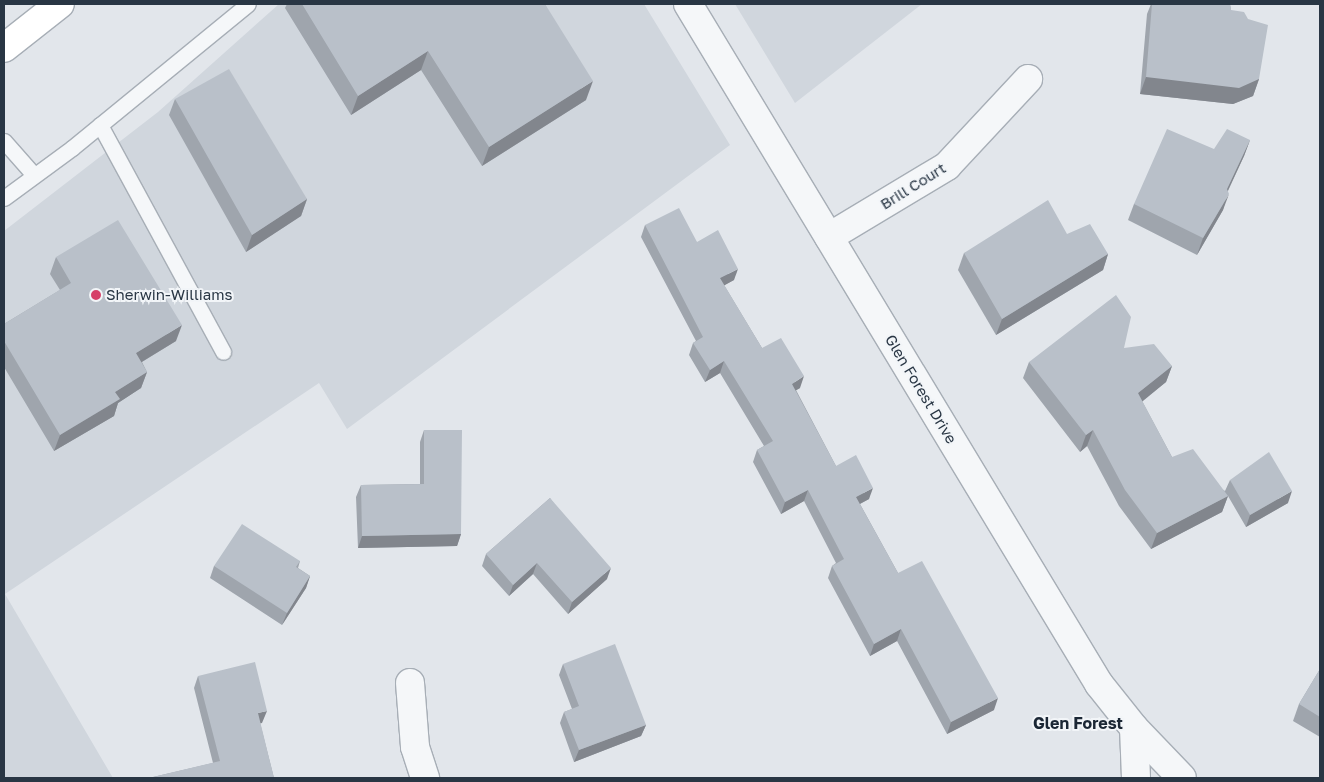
<!DOCTYPE html>
<html>
<head>
<meta charset="utf-8">
<style>
	body { margin:0 }
	#map { position:relative; width:1324px; height:782px; overflow:hidden; background:#e2e6eb; font-family:"Golos Text",sans-serif }
	div>[style] { position:absolute }
	[style*='--x'] { left:calc(var(--x)*1px); top:calc(var(--y)*1px); width:calc(var(--w)*1px); rotate:calc(var(--a)*1deg) }
	.built>* { inset:0; background:#d0d6dd }
	.roads { filter:drop-shadow(1px 0 #a7aeb6) drop-shadow(-1px 0 #a7aeb6) drop-shadow(0 1px #a7aeb6) drop-shadow(0 -1px #a7aeb6) }
	.service>* { height:15px; margin:-7.5px; padding:0 7.5px; transform-origin:7.5px; border-radius:7.5px; background:#f5f7f9 }
	.minor>* { height:28px; margin:-14px; padding:0 14px; transform-origin:14px; border-radius:14px; background:#f5f7f9 }
	.primary>* { height:28px; margin:-14px; padding:0 14px; transform-origin:14px; border-radius:14px; background:#fff }
	.wall>* { inset:0; background:#9fa5ad }
	.shaded-wall>* { inset:0; background:#82868d }
	.building>* { inset:0; background:#b9c0c9 }
	.dots>* { width:14px; height:14px; translate:-50% -50%; box-sizing:border-box; border:2px solid #f2f5f8; border-radius:50% }
	span { translate:-50% -50%; white-space:nowrap; text-align:center; line-height:1.15; -webkit-text-stroke:4px #f2f5f8; paint-order:stroke }
	.street-label { font-size:15px; color:#293644 }
	.poi-label { font-size:15px; color:#293644 }
	.left { translate:0 -50%; text-align:left }
	.neighbourhood-label { font-size:16px; color:#1b2735; font-weight:700 }
	.frame { position:absolute; inset:0; border:5px solid #293644; pointer-events:none }
</style>
</head>
<body>
<div id="map">
	<div class="built">
		<div style="clip-path:polygon(279px 4px,644px 4px,730px 145px,347px 429px,319px 383px,5px 594px,113px 778px,4px 778px,4px 231px,158px 112px)"></div>
		<div style="clip-path:polygon(735px 4px,922px 4px,795px 103px)"></div>
	</div>
	<div class="roads">
		<div class="service">
			<div style="--x:100;--y:125;--w:258;--a:61.5"></div>
			<div style="--x:4;--y:141;--w:45;--a:48.6"></div>
			<div style="--x:4;--y:198;--w:84;--a:-36.3"></div>
			<div style="--x:72;--y:148;--w:227;--a:-39.3"></div>
		</div>
		<div class="minor">
			<div style="--x:688;--y:4;--w:795;--a:58.85"></div>
			<div style="--x:1099;--y:684;--w:56;--a:51.5"></div>
			<div style="--x:1134;--y:728;--w:50;--a:87.7"></div>
			<div style="--x:829;--y:237;--w:138;--a:-31"></div>
			<div style="--x:947;--y:166;--w:119;--a:-47"></div>
			<div style="--x:410;--y:683;--w:64;--a:85.5"></div>
			<div style="--x:415;--y:747;--w:33;--a:72"></div>
			<div style="--x:1134;--y:728;--w:69;--a:46.2"></div>
		</div>
		<div class="primary">
			<div style="--x:4;--y:48;--w:71;--a:-38.2"></div>
		</div>
	</div>
	<div class="wall">
		<div style="clip-path:polygon(287px 4px,545px 4px,586px 100px,482px 166px,421px 70px,351px 115px,285px 8px)"></div>
		<div style="clip-path:polygon(1151px 4px,1230px 4px,1231px 10px,1259px 79px,1253px 96px,1233px 104px,1140px 94px,1147px 14px)"></div>
		<div style="clip-path:polygon(175px 99px,307px 199px,301px 216px,246px 252px,169px 115px)"></div>
		<div style="clip-path:polygon(1250px 140px,1244px 156px,1228px 191px,1223px 210px,1197px 255px,1128px 220px,1134px 204px)"></div>
		<div style="clip-path:polygon(645px 225px,697px 242px,734px 280px,724px 285px,762px 348px,800px 388px,796px 390px,836px 466px,869px 499px,860px 504px,898px 573px,994px 710px,947px 734px,897px 641px,870px 656px,828px 578px,832px 566px,836px 563px,804px 501px,781px 514px,753px 462px,757px 450px,764px 446px,720px 373px,705px 382px,689px 355px,693px 343px,696px 341px,641px 237px)"></div>
		<div style="clip-path:polygon(1067px 234px,1108px 254px,1103px 270px,996px 335px,958px 270px,964px 253px)"></div>
		<div style="clip-path:polygon(56px 257px,176px 341px,142px 362px,147px 372px,141px 388px,118px 403px,114px 416px,54px 451px,4px 367px,4px 324px,60px 290px,50px 274px)"></div>
		<div style="clip-path:polygon(1124px 348px,1172px 366px,1166px 382px,1142px 401px,1172px 457px,1225px 491px,1230px 480px,1288px 503px,1246px 527px,1228px 496px,1222px 512px,1151px 549px,1119px 506px,1087px 446px,1080px 452px,1023px 378px,1029px 362px)"></div>
		<div style="clip-path:polygon(424px 430px,461px 534px,457px 546px,358px 548px,356px 497px,361px 485px,420px 484px,420px 442px)"></div>
		<div style="clip-path:polygon(550px 498px,607px 579px,568px 614px,533px 574px,509px 596px,482px 566px,486px 554px)"></div>
		<div style="clip-path:polygon(300px 561px,298px 568px,310px 576px,306px 588px,282px 625px,210px 578px,214px 566px)"></div>
		<div style="clip-path:polygon(563px 664px,646px 725px,641px 736px,574px 762px,560px 723px,564px 712px,572px 709px,559px 675px)"></div>
		<div style="clip-path:polygon(1320px 669px,1320px 737px,1293px 721px,1299px 704px)"></div>
		<div style="clip-path:polygon(198px 676px,262px 723px,260px 723px,274px 778px,153px 778px,153px 777px,213px 763px,194px 688px)"></div>
	</div>
	<div class="shaded-wall">
		<div style="clip-path:polygon(428px 51px,421px 70px,351px 115px,358px 96px)"></div>
		<div style="clip-path:polygon(1146px 77px,1259px 79px,1253px 96px,1233px 104px,1140px 94px)"></div>
		<div style="clip-path:polygon(593px 81px,586px 100px,482px 166px,489px 147px)"></div>
		<div style="clip-path:polygon(1250px 140px,1244px 156px,1221px 205px,1227px 189px)"></div>
		<div style="clip-path:polygon(1229px 194px,1223px 210px,1197px 255px,1203px 238px)"></div>
		<div style="clip-path:polygon(307px 199px,301px 216px,246px 252px,252px 235px)"></div>
		<div style="clip-path:polygon(1108px 254px,1103px 270px,996px 335px,1002px 319px)"></div>
		<div style="clip-path:polygon(738px 269px,734px 280px,716px 290px,720px 278px)"></div>
		<div style="clip-path:polygon(182px 325px,176px 341px,130px 369px,136px 353px)"></div>
		<div style="clip-path:polygon(724px 361px,720px 373px,705px 382px,710px 370px)"></div>
		<div style="clip-path:polygon(1172px 366px,1166px 382px,1132px 410px,1138px 393px)"></div>
		<div style="clip-path:polygon(147px 372px,141px 388px,118px 403px,114px 416px,54px 451px,60px 435px,115px 392px)"></div>
		<div style="clip-path:polygon(804px 376px,800px 388px,788px 395px,792px 384px)"></div>
		<div style="clip-path:polygon(1093px 430px,1087px 446px,1080px 452px,1086px 435px)"></div>
		<div style="clip-path:polygon(873px 488px,869px 499px,852px 508px,856px 497px)"></div>
		<div style="clip-path:polygon(808px 490px,804px 501px,781px 514px,785px 502px)"></div>
		<div style="clip-path:polygon(1292px 491px,1288px 503px,1246px 527px,1250px 515px)"></div>
		<div style="clip-path:polygon(1228px 496px,1222px 512px,1151px 549px,1157px 533px)"></div>
		<div style="clip-path:polygon(461px 534px,457px 546px,358px 548px,362px 536px)"></div>
		<div style="clip-path:polygon(537px 563px,533px 574px,509px 596px,513px 585px)"></div>
		<div style="clip-path:polygon(611px 568px,607px 579px,568px 614px,572px 602px)"></div>
		<div style="clip-path:polygon(310px 576px,306px 588px,282px 625px,287px 613px)"></div>
		<div style="clip-path:polygon(901px 629px,897px 641px,870px 656px,874px 644px)"></div>
		<div style="clip-path:polygon(998px 698px,994px 710px,947px 734px,951px 722px)"></div>
		<div style="clip-path:polygon(267px 711px,262px 723px,253px 725px,258px 713px)"></div>
		<div style="clip-path:polygon(646px 725px,641px 736px,574px 762px,579px 750px)"></div>
	</div>
	<div class="building">
		<div style="clip-path:polygon(302px 4px,545px 4px,593px 81px,489px 147px,428px 51px,358px 96px)"></div>
		<div style="clip-path:polygon(1152px 4px,1230px 4px,1231px 10px,1244px 12px,1248px 19px,1268px 25px,1259px 79px,1239px 88px,1146px 77px)"></div>
		<div style="clip-path:polygon(229px 69px,307px 199px,252px 235px,175px 99px)"></div>
		<div style="clip-path:polygon(1167px 129px,1214px 149px,1227px 129px,1250px 140px,1227px 189px,1229px 194px,1203px 238px,1134px 204px)"></div>
		<div style="clip-path:polygon(1048px 200px,1067px 234px,1090px 224px,1108px 254px,1002px 319px,964px 253px)"></div>
		<div style="clip-path:polygon(679px 208px,697px 242px,718px 230px,738px 269px,720px 278px,762px 348px,781px 338px,804px 376px,792px 384px,836px 466px,856px 455px,873px 488px,856px 497px,898px 573px,922px 561px,998px 698px,951px 722px,901px 629px,874px 644px,832px 566px,844px 559px,808px 490px,785px 502px,757px 450px,773px 441px,724px 361px,710px 370px,693px 343px,703px 337px,645px 225px)"></div>
		<div style="clip-path:polygon(118px 220px,182px 325px,136px 353px,147px 372px,115px 392px,120px 399px,60px 435px,4px 341px,4px 324px,71px 283px,56px 257px)"></div>
		<div style="clip-path:polygon(1116px 295px,1131px 317px,1124px 348px,1154px 344px,1172px 366px,1138px 393px,1172px 457px,1193px 449px,1228px 496px,1157px 533px,1125px 490px,1093px 430px,1086px 435px,1029px 362px)"></div>
		<div style="clip-path:polygon(424px 430px,462px 430px,461px 534px,362px 536px,361px 485px,424px 484px)"></div>
		<div style="clip-path:polygon(1269px 452px,1292px 491px,1250px 515px,1230px 480px)"></div>
		<div style="clip-path:polygon(550px 498px,611px 568px,572px 602px,537px 563px,513px 585px,486px 554px)"></div>
		<div style="clip-path:polygon(242px 524px,300px 561px,296px 567px,310px 576px,287px 613px,214px 566px)"></div>
		<div style="clip-path:polygon(615px 644px,646px 725px,579px 750px,564px 712px,579px 706px,563px 664px)"></div>
		<div style="clip-path:polygon(255px 662px,267px 711px,258px 713px,274px 778px,154px 778px,153px 777px,220px 761px,198px 676px)"></div>
		<div style="clip-path:polygon(1320px 669px,1320px 717px,1299px 704px)"></div>
	</div>
	<div class="dots">
		<div style="left:96px;top:295px;background:#d64068"></div>
	</div>
	<div class="street-label">
		<span style="left:913px;top:186px;rotate:-32deg">Brill Court</span>
		<span style="left:921px;top:389px;rotate:59deg">Glen Forest Drive</span>
	</div>
	<div class="poi-label">
		<span class="left" style="left:106px;top:295px">Sherwin-Williams</span>
	</div>
	<div class="neighbourhood-label">
		<span style="left:1078px;top:723px">Glen Forest</span>
	</div>
	<div class="frame"></div>
</div>
</body>
</html>
